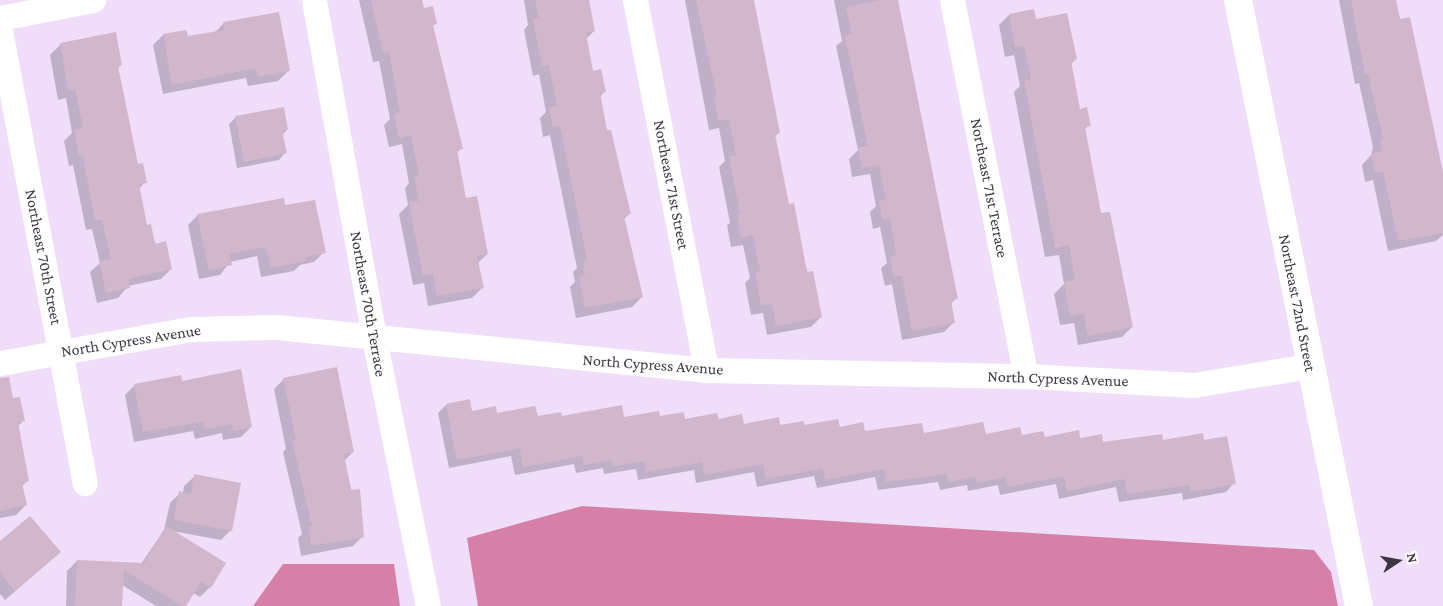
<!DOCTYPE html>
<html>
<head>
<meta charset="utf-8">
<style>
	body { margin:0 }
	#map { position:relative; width:1443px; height:606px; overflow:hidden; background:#f0ddf9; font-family:"Crimson Pro",serif }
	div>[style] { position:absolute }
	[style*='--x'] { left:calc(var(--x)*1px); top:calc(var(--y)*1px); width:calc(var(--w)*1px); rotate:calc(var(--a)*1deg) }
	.forest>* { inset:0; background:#d680a7 }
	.shadow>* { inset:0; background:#0003 }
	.building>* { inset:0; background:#d2b6cc }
	.minor>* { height:25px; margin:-12.5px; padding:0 12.5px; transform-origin:12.5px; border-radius:12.5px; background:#fff }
	.secondary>* { height:28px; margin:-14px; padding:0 14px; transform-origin:14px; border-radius:14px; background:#fff }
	span { translate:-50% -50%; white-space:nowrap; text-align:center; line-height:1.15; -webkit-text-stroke:4px #fff; paint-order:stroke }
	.street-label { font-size:16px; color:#3e3641 }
	.north { position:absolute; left:1373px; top:536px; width:50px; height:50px; -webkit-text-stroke:4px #fff; paint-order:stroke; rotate:78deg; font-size:14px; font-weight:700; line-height:20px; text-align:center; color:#3e3641 }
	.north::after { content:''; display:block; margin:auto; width:18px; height:22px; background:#3e3641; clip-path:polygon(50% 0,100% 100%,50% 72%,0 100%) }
</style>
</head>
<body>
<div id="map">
	<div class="forest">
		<div style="clip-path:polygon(582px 506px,1314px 550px,1331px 572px,1338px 606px,478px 606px,467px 538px)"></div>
		<div style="clip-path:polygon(283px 564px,394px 564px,400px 606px,253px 606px)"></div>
	</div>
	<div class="shadow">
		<div style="clip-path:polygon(359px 0,420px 0,423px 9px,435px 23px,432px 27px,461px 148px,456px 154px,465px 199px,487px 254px,478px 263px,482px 288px,472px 298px,428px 306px,424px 283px,413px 285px,399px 214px,408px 205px,405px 188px,409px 183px,402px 144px,389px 147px,384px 125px,390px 119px,379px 61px,373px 62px)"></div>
		<div style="clip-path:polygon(524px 0,587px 0,594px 31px,586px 39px,592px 72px,604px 92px,600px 97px,606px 132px,629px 214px,623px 220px,642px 297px,632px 307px,576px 318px,570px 287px,575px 282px,573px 272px,577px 268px,550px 135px,543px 137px,540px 118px,546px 112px,539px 74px,533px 76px,524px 30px,528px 25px)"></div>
		<div style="clip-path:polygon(685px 0,752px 0,779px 133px,774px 137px,788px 206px,821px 317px,811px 327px,767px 335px,763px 313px,751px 315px,745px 283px,750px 278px,743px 245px,731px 247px,727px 225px,730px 223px,719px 167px,725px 161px,719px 128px,709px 130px)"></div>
		<div style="clip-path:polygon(834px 0,896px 0,956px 298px,950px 305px,954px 322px,944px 332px,902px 340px,892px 284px,885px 286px,881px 268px,887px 263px,880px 227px,873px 229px,870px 212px,876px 206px,870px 174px,852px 177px,849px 159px,858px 150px,836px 46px,842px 41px)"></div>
		<div style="clip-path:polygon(1339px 0,1395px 0,1443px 180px,1443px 235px,1436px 241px,1388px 251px,1373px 180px,1365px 182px,1362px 165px,1371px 155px,1373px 147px,1359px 83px,1355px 84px)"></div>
		<div style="clip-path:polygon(1009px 15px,1035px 20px,1076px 59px,1071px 64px,1079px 110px,1089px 125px,1084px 130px,1100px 215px,1132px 327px,1122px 337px,1078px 345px,1074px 323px,1060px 325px,1054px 294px,1064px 284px,1059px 255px,1045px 257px,1014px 92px,1020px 86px,1014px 55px,1005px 57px,999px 25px)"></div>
		<div style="clip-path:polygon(223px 24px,288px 71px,278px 81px,248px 86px,246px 78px,163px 94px,153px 45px,163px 35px,187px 38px,214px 33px)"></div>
		<div style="clip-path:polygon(115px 34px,121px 65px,117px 69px,137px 165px,145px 182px,139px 189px,146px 227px,171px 269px,161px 279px,128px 286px,118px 298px,97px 303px,90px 272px,100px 263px,92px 229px,86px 230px,73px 165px,69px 166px,64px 141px,72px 133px,66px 98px,58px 100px,50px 55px,60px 45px)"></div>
		<div style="clip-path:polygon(236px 117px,287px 130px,282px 135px,285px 153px,279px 160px,237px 168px,229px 124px)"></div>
		<div style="clip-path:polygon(284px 207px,324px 252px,314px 262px,300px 265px,294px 271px,261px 277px,257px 256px,230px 262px,220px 275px,199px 279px,188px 225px,198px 215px)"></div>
		<div style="clip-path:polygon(284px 379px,353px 452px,344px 461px,363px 536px,353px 546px,301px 556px,298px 538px,302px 534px,283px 452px,286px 449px,274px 389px)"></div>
		<div style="clip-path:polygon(181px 383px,251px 427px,241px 437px,223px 440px,222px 433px,195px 439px,193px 431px,134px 442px,125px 395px,135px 385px)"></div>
		<div style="clip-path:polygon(0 402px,23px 421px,17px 427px,27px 481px,22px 486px,26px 505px,16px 515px,0 518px)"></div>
		<div style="clip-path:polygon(446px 405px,471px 412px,537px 417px,718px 420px,743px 425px,1102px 443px,1203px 441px,1234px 483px,1226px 492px,1183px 500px,1182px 493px,1119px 502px,1116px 487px,1059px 499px,1056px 484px,1000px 495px,998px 485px,968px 491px,967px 485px,940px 490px,938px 482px,878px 490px,875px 477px,817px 488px,814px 476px,757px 487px,754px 472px,696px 483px,694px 470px,638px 480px,636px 469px,604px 474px,603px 468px,576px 473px,574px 464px,515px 475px,511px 456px,449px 468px,438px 413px)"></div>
		<div style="clip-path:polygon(195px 476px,231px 530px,221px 540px,172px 531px,210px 587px,200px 597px,193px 593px,185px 606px,156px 606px,122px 585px,121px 606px,66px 606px,67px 571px,77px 561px,141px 564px,164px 530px,170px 503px,180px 493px,183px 493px,184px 486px)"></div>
		<div style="clip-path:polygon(0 543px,49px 562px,5px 600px,0 594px)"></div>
	</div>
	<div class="building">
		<div style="clip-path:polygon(371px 0,422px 0,424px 8px,433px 6px,437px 24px,433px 25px,463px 149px,457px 150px,466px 198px,477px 196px,488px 254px,477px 256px,484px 288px,437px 296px,433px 274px,423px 276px,409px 202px,419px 201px,414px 176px,419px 175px,411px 135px,399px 138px,394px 114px,400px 112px,389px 52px,383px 53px)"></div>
		<div style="clip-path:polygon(535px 0,589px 0,595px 31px,586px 33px,593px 71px,601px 69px,606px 92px,600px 93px,607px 130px,611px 130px,625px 190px,631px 214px,624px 216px,643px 297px,585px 308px,579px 276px,585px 275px,583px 261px,587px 260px,560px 126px,553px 127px,549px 107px,557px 106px,549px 65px,542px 66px,533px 19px,539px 18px)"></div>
		<div style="clip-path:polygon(696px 0,754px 0,780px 133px,775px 134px,789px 204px,794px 203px,807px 272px,813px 271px,822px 317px,776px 326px,772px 304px,761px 306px,755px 272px,760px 271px,753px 235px,741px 238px,737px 214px,740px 214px,729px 156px,736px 155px,729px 119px,719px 121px,714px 97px,717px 97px)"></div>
		<div style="clip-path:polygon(881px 0,898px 0,958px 299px,951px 300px,955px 323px,912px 331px,902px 275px,894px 277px,890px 257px,896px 256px,890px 218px,882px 220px,879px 201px,886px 200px,879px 165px,862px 168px,858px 148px,868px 146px,845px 36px,852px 34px,846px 7px)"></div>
		<div style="clip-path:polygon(1351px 0,1396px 0,1400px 19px,1410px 17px,1443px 172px,1443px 233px,1398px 241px,1383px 171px,1375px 173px,1371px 154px,1382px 151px,1380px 139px,1383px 138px,1368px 74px,1365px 74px)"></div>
		<div style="clip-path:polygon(1034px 9px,1036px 19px,1067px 13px,1077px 59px,1071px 61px,1080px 109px,1087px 107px,1091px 126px,1085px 127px,1101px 213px,1110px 212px,1133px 327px,1088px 336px,1084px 313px,1070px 316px,1064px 282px,1075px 280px,1069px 245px,1055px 248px,1024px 80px,1031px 79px,1024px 46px,1015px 47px,1009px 14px)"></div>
		<div style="clip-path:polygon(279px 12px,290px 71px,258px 77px,256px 68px,172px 85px,163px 34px,186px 30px,188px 36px,224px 30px,223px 22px)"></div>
		<div style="clip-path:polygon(116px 32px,122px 65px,118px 66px,138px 164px,143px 163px,147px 183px,139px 184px,147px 225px,151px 224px,155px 244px,166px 241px,172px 269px,128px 279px,130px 288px,106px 293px,99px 261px,111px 259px,102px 220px,95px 221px,83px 156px,79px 157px,74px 130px,83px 128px,75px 89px,68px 90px,60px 43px)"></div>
		<div style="clip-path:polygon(284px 107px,288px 130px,282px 131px,287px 153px,244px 162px,235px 116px)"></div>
		<div style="clip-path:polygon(284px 198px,285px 205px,315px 200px,326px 253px,305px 257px,306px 261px,271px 268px,266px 247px,229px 254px,232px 265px,209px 270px,197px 214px)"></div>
		<div style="clip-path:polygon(337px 367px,354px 452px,344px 454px,351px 490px,360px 489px,364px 537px,311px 546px,308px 527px,312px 526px,292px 440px,296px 440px,283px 378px)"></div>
		<div style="clip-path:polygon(241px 369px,252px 427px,233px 431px,232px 424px,205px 429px,203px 422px,143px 432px,134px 384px,181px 375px,182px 381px)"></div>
		<div style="clip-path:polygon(9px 377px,13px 398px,20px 397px,25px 421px,18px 422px,29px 481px,22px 483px,27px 505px,0 511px,0 378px)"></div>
		<div style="clip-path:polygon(470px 399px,472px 411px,496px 406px,497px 413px,535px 406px,538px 416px,561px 412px,562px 416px,622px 405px,624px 417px,659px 411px,660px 416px,684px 412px,685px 419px,717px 413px,719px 419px,742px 414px,744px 424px,779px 417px,780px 425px,804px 421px,804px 425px,838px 419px,840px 427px,863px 422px,865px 431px,922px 423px,924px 433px,983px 422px,986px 434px,1020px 427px,1022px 435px,1043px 431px,1045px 437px,1079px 430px,1080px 438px,1102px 434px,1103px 442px,1162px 434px,1163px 440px,1203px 433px,1204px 440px,1227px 436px,1236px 484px,1191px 492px,1190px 485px,1127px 494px,1125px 479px,1067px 491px,1064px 476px,1008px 487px,1006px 477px,977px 483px,976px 477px,948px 482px,947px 474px,886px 482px,884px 469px,825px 480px,823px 468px,766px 479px,763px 464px,704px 475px,702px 462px,646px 472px,644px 461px,613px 466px,611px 460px,584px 465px,582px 456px,523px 467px,520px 448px,457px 460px,446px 404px)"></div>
		<div style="clip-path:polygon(194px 474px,241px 483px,232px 531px,174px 520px,179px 491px,191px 494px)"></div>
		<div style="clip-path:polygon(30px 516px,61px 552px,15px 591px,0 573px,0 541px)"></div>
		<div style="clip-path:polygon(166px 526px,226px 563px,211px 588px,201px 582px,186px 606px,182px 606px,124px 570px,122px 606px,75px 606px,77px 560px,144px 563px)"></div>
	</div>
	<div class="minor">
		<div style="--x:314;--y:0;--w:343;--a:79.9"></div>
		<div style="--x:374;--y:338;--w:273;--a:78.6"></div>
		<div style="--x:635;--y:0;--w:377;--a:79.1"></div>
		<div style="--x:952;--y:0;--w:383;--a:78.9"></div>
		<div style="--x:0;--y:18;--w:95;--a:-11"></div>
		<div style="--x:0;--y:30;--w:461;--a:79.4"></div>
		<div style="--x:0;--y:363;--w:193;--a:-10.1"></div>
		<div style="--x:190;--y:329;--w:86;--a:-1.3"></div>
		<div style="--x:276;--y:327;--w:432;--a:5.7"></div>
		<div style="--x:706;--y:370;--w:320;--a:1.1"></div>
		<div style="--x:1026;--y:376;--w:168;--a:3.1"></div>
		<div style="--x:1194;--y:385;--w:117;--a:-9.4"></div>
	</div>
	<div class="secondary">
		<div style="--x:1238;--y:0;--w:618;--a:78.71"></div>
	</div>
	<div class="street-label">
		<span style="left:671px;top:185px;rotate:79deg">Northeast 71st Street</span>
		<span style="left:989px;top:188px;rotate:79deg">Northeast 71st Terrace</span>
		<span style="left:43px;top:257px;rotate:79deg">Northeast 70th Street</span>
		<span style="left:1297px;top:303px;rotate:79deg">Northeast 72nd Street</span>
		<span style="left:368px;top:304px;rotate:80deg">Northeast 70th Terrace</span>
		<span style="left:131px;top:341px;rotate:-9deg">North Cypress Avenue</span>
		<span style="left:653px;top:365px;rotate:4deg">North Cypress Avenue</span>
		<span style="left:1058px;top:379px;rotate:2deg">North Cypress Avenue</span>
	</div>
	<div class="north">N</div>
</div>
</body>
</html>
